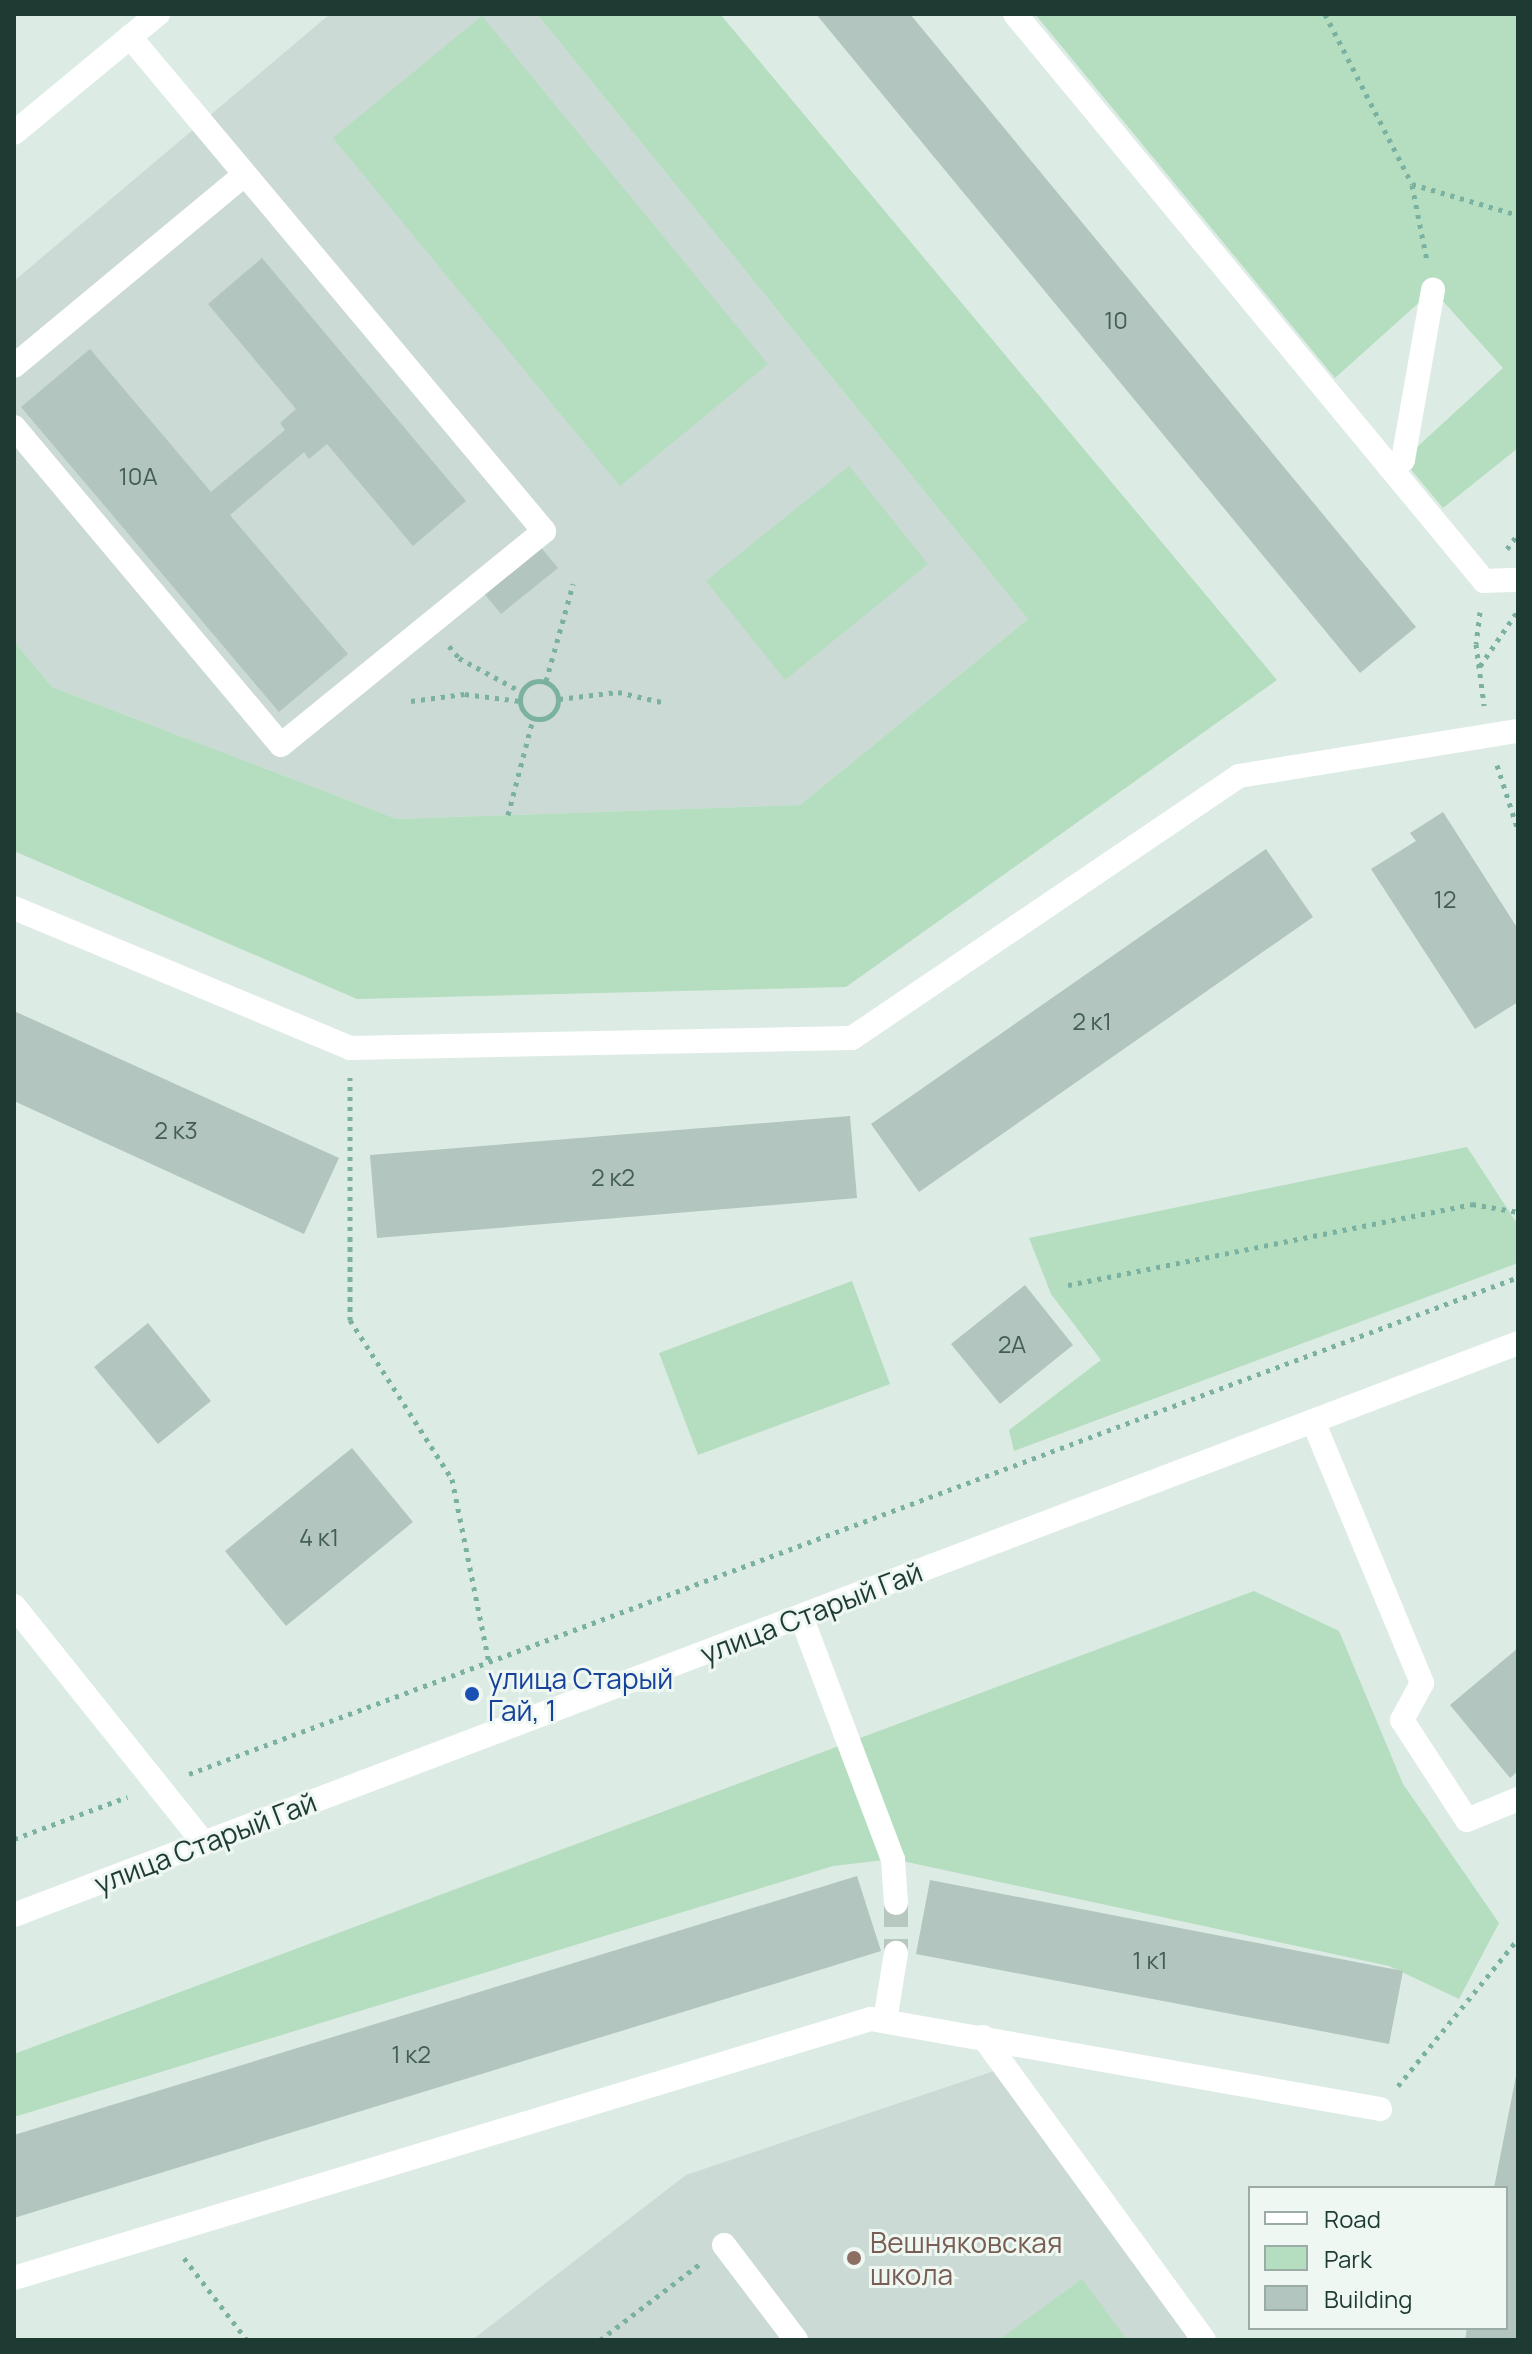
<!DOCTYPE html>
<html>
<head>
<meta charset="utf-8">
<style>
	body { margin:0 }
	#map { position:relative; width:1532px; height:2354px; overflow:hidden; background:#ddebe5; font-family:Manrope,sans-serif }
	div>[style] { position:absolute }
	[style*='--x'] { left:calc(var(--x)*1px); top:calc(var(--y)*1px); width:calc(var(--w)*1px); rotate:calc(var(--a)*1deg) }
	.built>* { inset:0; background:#cbdad4 }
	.green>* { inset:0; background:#b4debf }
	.building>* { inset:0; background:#b2c5be }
	.minor-tunnel>* { height:24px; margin-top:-12px; transform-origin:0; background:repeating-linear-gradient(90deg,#b7c8c1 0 24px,transparent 0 36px) }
	.path>* { height:5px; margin-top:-2.5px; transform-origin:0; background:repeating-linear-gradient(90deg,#7bb1a0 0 4px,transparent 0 10px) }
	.path>.ring { margin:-2.5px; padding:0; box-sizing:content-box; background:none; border:5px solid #7bb1a0; border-radius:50% }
	.minor>* { height:24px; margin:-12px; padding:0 12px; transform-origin:12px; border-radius:12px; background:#fff }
	.dots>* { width:22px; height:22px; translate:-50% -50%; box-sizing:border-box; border:4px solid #eef7f2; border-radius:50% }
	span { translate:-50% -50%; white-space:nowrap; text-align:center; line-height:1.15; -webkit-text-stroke:6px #eef7f2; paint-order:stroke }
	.number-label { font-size:24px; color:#435e56 }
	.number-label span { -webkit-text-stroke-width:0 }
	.street-label { font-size:28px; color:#1e3b33 }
	.transit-label { font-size:28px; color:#164399 }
	.left { translate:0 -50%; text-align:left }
	.education-label { font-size:28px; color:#785e54 }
	.frame { position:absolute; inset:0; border:16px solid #1e3b33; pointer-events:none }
	.legend { position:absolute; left:1248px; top:2186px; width:260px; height:144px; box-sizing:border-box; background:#eef7f2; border:2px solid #9baca6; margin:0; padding:10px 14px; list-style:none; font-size:24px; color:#1e3b33 }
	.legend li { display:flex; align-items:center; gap:16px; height:40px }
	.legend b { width:40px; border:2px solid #9baca6 }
</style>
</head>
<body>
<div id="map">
	<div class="built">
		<div style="clip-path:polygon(330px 14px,537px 14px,1028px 619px,800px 805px,397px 819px,52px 687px,14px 641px,14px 281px)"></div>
		<div style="clip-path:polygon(994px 2071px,1190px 2340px,472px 2340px,686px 2175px)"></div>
	</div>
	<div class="green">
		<div style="clip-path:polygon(537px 14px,720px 14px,1277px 680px,846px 987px,357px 999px,14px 851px,14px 641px,52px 687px,397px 819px,800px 805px,1028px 619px)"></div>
		<div style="clip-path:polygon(1035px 14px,1518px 14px,1518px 448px,1443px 508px,1403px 460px,1503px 368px,1433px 290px,1335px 378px)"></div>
		<div style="clip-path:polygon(482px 16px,768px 364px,620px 486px,333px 138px)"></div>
		<div style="clip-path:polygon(849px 466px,928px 564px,785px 680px,706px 581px)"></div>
		<div style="clip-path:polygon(1467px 1147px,1518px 1225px,1518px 1263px,1014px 1451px,1009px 1430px,1101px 1360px,1051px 1294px,1029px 1238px)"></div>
		<div style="clip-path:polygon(852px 1281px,890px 1384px,698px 1455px,659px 1353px)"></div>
		<div style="clip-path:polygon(1254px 1591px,1339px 1631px,1403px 1784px,1499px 1923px,1459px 1999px,1389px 1966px,893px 1859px,833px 1866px,14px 2117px,14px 2054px)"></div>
		<div style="clip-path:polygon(1082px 2279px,1127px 2340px,999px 2340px)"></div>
	</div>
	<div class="building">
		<div style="clip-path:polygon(816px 14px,910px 14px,1416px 627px,1360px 673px)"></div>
		<div style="clip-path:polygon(262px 258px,466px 501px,413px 546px,327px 444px,309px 459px,304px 452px,230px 515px,348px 654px,279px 712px,21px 407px,90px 349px,211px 492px,285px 430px,280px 423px,296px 409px,208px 304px)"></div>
		<div style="clip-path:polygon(539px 545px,558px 568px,501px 614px,482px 591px)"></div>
		<div style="clip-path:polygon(1443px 812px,1518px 929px,1518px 1002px,1475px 1029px,1371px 869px,1416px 841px,1410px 833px)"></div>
		<div style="clip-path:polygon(1266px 849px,1313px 917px,919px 1192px,871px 1124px)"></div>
		<div style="clip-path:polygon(14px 1011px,339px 1158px,304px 1234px,14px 1101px)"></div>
		<div style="clip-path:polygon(850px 1116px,857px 1198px,377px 1238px,370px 1155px)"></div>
		<div style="clip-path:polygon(1025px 1285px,1073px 1345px,1000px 1404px,951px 1344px)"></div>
		<div style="clip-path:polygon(148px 1323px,211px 1401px,158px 1444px,94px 1367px)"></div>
		<div style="clip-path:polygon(352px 1448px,413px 1522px,286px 1626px,225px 1551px)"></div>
		<div style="clip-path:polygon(1518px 1648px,1518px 1771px,1510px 1778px,1450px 1705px)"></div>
		<div style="clip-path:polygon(857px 1876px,881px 1951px,14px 2218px,14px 2135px)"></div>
		<div style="clip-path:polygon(930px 1880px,1403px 1971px,1389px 2044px,916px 1954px)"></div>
		<div style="clip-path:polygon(1517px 2071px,1518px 2340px,1465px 2340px,1467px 2328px,1506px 2328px,1506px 2188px,1494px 2188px)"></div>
	</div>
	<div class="minor-tunnel">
		<div style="--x:896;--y:1903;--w:50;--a:90"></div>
	</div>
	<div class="path">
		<div style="--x:1325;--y:14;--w:191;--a:62.9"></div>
		<div style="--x:1412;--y:184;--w:110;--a:16.3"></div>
		<div style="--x:1412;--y:185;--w:77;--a:78.8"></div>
		<div style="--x:1507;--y:549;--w:19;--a:-54"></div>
		<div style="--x:1480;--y:612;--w:32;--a:97"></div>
		<div style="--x:1476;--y:644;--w:62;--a:82.5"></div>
		<div style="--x:449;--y:646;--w:16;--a:50"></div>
		<div style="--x:459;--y:658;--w:72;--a:28.4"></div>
		<div style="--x:1480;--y:666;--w:65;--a:-55.6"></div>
		<div class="ring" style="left:520px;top:681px;width:33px;height:33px"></div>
		<div style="--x:546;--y:681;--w:101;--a:-74.4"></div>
		<div style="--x:559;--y:699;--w:59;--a:-6.8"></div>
		<div style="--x:618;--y:692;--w:49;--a:12.9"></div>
		<div style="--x:411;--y:701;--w:54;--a:-7.4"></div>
		<div style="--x:465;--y:694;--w:55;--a:7.3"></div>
		<div style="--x:1497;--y:765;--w:68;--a:72.1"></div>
		<div style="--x:508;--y:815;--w:99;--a:-75.4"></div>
		<div style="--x:350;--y:1077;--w:243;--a:90"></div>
		<div style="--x:350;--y:1320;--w:189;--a:57.3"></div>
		<div style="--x:452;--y:1479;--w:187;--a:78.6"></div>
		<div style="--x:1068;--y:1285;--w:412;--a:-11.3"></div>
		<div style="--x:1472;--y:1204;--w:47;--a:9.9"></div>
		<div style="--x:189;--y:1774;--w:1419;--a:-20.5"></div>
		<div style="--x:14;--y:1839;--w:121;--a:-20.4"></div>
		<div style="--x:1398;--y:2086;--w:190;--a:-50.8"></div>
		<div style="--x:184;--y:2258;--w:103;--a:52.5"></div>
		<div style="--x:600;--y:2340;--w:127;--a:-37.3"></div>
	</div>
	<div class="minor">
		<div style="--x:1015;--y:14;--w:736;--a:50.4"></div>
		<div style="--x:1484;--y:581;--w:34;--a:-2"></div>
		<div style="--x:14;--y:133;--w:187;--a:-39.6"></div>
		<div style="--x:14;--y:366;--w:300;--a:-39.7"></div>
		<div style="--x:14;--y:427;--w:415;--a:50"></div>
		<div style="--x:281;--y:745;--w:339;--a:-39.1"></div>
		<div style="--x:544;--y:531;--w:645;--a:-129.96"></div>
		<div style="--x:1390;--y:468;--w:15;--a:-32"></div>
		<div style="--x:1403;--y:460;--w:173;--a:-80"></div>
		<div style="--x:14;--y:908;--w:364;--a:22.6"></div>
		<div style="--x:350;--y:1048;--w:502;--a:-1.14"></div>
		<div style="--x:852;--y:1038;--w:467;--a:-34.1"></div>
		<div style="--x:1239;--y:776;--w:283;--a:-9.2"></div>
		<div style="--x:1313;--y:1421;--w:284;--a:67.4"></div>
		<div style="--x:1422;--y:1683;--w:42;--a:118.4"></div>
		<div style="--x:1402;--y:1720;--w:119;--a:57"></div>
		<div style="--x:1467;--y:1820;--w:55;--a:-22.4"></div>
		<div style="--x:14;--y:1606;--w:304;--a:51.3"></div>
		<div style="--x:801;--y:1616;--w:260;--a:69.3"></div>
		<div style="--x:893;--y:1859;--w:44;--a:86.1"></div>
		<div style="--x:14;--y:1915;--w:1609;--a:-20.82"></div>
		<div style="--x:885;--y:2021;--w:69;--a:-80.8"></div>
		<div style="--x:983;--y:2037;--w:375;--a:53.9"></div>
		<div style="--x:724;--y:2245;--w:119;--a:52.8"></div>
		<div style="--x:14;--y:2278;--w:895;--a:-16.82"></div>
		<div style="--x:871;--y:2019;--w:517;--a:10.03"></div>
	</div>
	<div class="dots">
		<div style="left:472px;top:1694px;background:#1a4fb4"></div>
		<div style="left:854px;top:2258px;background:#8d6e63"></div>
	</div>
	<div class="number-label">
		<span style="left:1116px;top:320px">10</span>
		<span style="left:138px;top:476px">10А</span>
		<span style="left:1445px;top:899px">12</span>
		<span style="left:1092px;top:1021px">2 к1</span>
		<span style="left:176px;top:1130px">2 к3</span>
		<span style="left:613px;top:1177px">2 к2</span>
		<span style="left:1012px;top:1344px">2А</span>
		<span style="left:319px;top:1537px">4 к1</span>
		<span style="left:1150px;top:1960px">1 к1</span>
		<span style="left:411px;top:2054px">1 к2</span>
	</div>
	<div class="street-label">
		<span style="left:811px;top:1612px;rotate:-21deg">улица Старый Гай</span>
		<span style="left:205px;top:1842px;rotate:-21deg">улица Старый Гай</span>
	</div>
	<div class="transit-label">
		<span class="left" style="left:488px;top:1694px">улица Старый<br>Гай, 1</span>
	</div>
	<div class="education-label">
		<span class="left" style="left:870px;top:2258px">Вешняковская<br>школа</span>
	</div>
	<div class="frame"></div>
	<ul class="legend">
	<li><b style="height:10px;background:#fff"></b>Road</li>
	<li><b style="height:22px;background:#b4debf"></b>Park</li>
	<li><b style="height:22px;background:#b2c5be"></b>Building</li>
	</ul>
</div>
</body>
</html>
